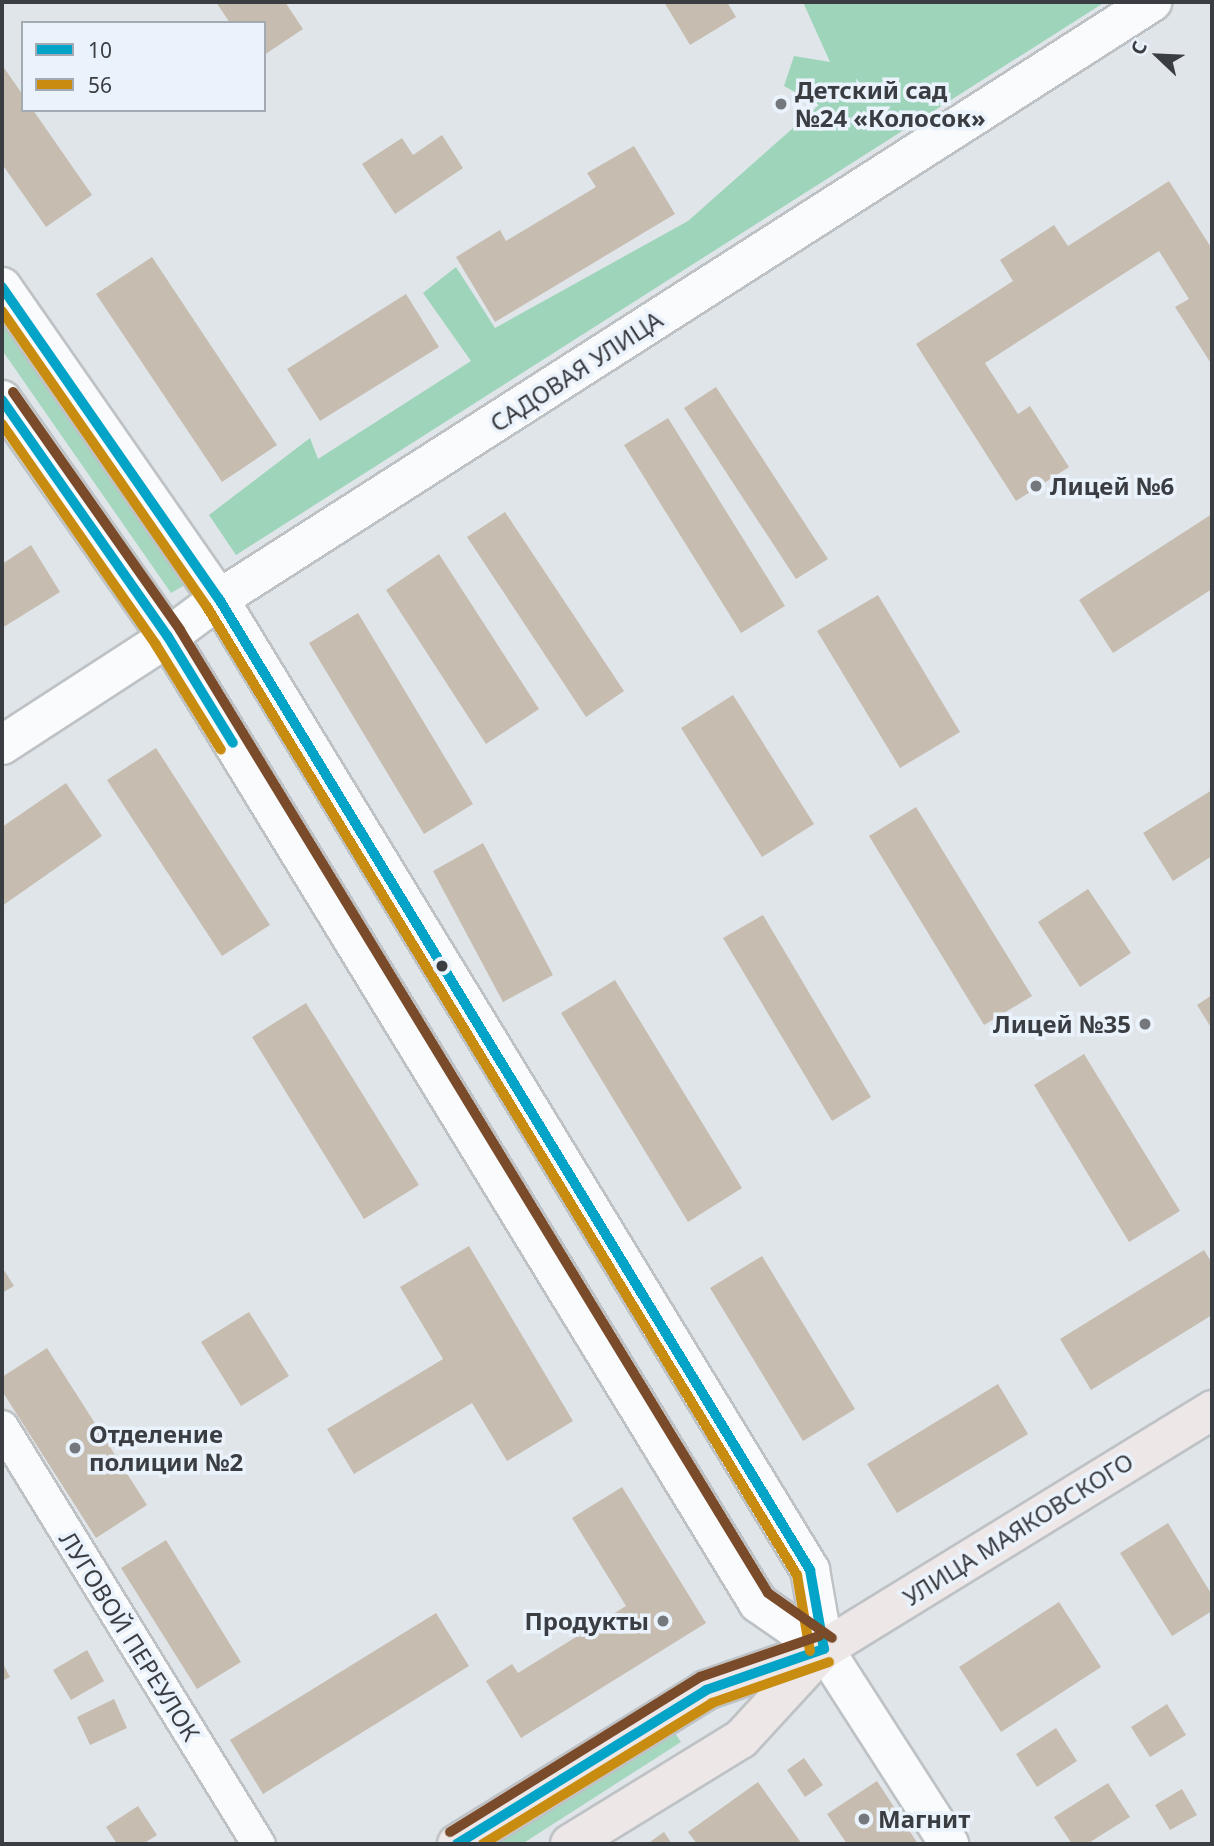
<!DOCTYPE html>
<html>
<head>
<meta charset="utf-8">
<style>
	body { margin:0 }
	#map { position:relative; width:1214px; height:1846px; overflow:hidden; background:#e0e5ea; font-family:"Noto Sans",sans-serif }
	div>[style] { position:absolute }
	[style*='--x'] { left:calc(var(--x)*1px); top:calc(var(--y)*1px); width:calc(var(--w)*1px); rotate:calc(var(--a)*1deg) }
	.green>* { inset:0; background:#a5d7bf }
	.forest>* { inset:0; background:#9dd4ba }
	.building>* { inset:0; background:#c6bdb0 }
	.roads { filter:drop-shadow(2px 0 #bec2c5) drop-shadow(-2px 0 #bec2c5) drop-shadow(0 2px #bec2c5) drop-shadow(0 -2px #bec2c5) }
	.minor>* { height:32px; margin:-16px; padding:0 16px; transform-origin:16px; border-radius:16px; background:#fafbfc }
	.tertiary>* { height:38px; margin:-19px; padding:0 19px; transform-origin:19px; border-radius:19px; background:#fafbfc }
	.primary>* { height:38px; margin:-19px; padding:0 19px; transform-origin:19px; border-radius:19px; background:#ede7e8 }
	.bus-1>* { height:10px; margin:-5px; padding:0 5px; transform-origin:5px; border-radius:5px; background:#03a4c7 }
	.bus-2>* { height:10px; margin:-5px; padding:0 5px; transform-origin:5px; border-radius:5px; background:#c88c10 }
	.bus-3>* { height:10px; margin:-5px; padding:0 5px; transform-origin:5px; border-radius:5px; background:#7a4b2a }
	.dots>* { width:19px; height:19px; translate:-50% -50%; box-sizing:border-box; border:4px solid #eaf2fb; border-radius:50% }
	span { translate:-50% -50%; white-space:nowrap; text-align:center; line-height:1.15; -webkit-text-stroke:7px #eaf2fb; paint-order:stroke }
	.poi-label { font-size:24px; color:#3a3d41; font-weight:700 }
	.left { translate:0 -50%; text-align:left }
	.right { translate:-100% -50%; text-align:right }
	.street-label { font-size:24px; color:#3a3d41 }
	.frame { position:absolute; inset:0; border:4px solid #3a3d41; pointer-events:none }
	.legend { position:absolute; left:21px; top:21px; width:245px; height:91px; box-sizing:border-box; background:#eaf2fb; border:2px solid #a4aab1; margin:0; padding:9px 12px; list-style:none; font-size:21px; color:#3a3d41 }
	.legend li { display:flex; align-items:center; gap:14px; height:35px }
	.legend b { width:35px; border:2px solid #a4aab1 }
	.north { position:absolute; left:1123px; top:21px; width:70px; height:70px; -webkit-text-stroke:5px #eaf2fb; paint-order:stroke; rotate:293deg; font-size:19px; font-weight:700; line-height:28px; text-align:center; color:#3a3d41 }
	.north::after { content:''; display:block; margin:auto; width:24px; height:32px; background:#3a3d41; clip-path:polygon(50% 0,100% 100%,50% 72%,0 100%) }
</style>
</head>
<body>
<div id="map">
	<div class="green">
		<div style="clip-path:polygon(2px 316px,185px 585px,171px 593px,2px 350px)"></div>
		<div style="clip-path:polygon(675px 1733px,681px 1742px,522px 1844px,493px 1844px)"></div>
	</div>
	<div class="forest">
		<div style="clip-path:polygon(803px 2px,1105px 2px,236px 555px,209px 515px,310px 438px,318px 459px,471px 361px,423px 293px,456px 267px,495px 328px,688px 221px,819px 105px,784px 86px,794px 56px,830px 62px)"></div>
	</div>
	<div class="building">
		<div style="clip-path:polygon(216px 2px,285px 2px,303px 29px,264px 55px,264px 23px,230px 23px)"></div>
		<div style="clip-path:polygon(664px 2px,727px 2px,736px 17px,690px 45px)"></div>
		<div style="clip-path:polygon(2px 65px,23px 95px,23px 110px,33px 110px,92px 195px,46px 227px,2px 164px)"></div>
		<div style="clip-path:polygon(442px 135px,463px 168px,395px 214px,362px 164px,402px 138px,413px 155px)"></div>
		<div style="clip-path:polygon(634px 146px,675px 214px,495px 322px,456px 257px,500px 230px,506px 241px,596px 187px,587px 173px)"></div>
		<div style="clip-path:polygon(1169px 181px,1212px 249px,1212px 365px,1175px 307px,1189px 299px,1159px 251px,985px 363px,1018px 414px,1030px 406px,1069px 467px,1016px 501px,916px 344px,1013px 281px,1000px 260px,1054px 225px,1068px 246px)"></div>
		<div style="clip-path:polygon(152px 257px,277px 445px,222px 482px,96px 294px)"></div>
		<div style="clip-path:polygon(406px 294px,439px 347px,320px 421px,287px 369px)"></div>
		<div style="clip-path:polygon(716px 387px,828px 559px,796px 579px,684px 408px)"></div>
		<div style="clip-path:polygon(668px 418px,785px 606px,741px 633px,624px 445px)"></div>
		<div style="clip-path:polygon(505px 512px,624px 691px,586px 717px,467px 537px)"></div>
		<div style="clip-path:polygon(1212px 514px,1212px 589px,1113px 653px,1079px 600px)"></div>
		<div style="clip-path:polygon(31px 545px,60px 592px,2px 628px,2px 564px)"></div>
		<div style="clip-path:polygon(439px 554px,539px 709px,486px 744px,386px 590px)"></div>
		<div style="clip-path:polygon(878px 595px,960px 732px,900px 768px,817px 631px)"></div>
		<div style="clip-path:polygon(358px 613px,473px 804px,424px 834px,309px 643px)"></div>
		<div style="clip-path:polygon(733px 695px,814px 824px,762px 857px,681px 728px)"></div>
		<div style="clip-path:polygon(156px 748px,270px 925px,222px 956px,107px 780px)"></div>
		<div style="clip-path:polygon(66px 783px,102px 836px,2px 906px,2px 827px)"></div>
		<div style="clip-path:polygon(1212px 790px,1212px 856px,1173px 881px,1143px 833px)"></div>
		<div style="clip-path:polygon(916px 807px,1032px 996px,984px 1025px,869px 836px)"></div>
		<div style="clip-path:polygon(483px 843px,553px 975px,503px 1002px,433px 871px)"></div>
		<div style="clip-path:polygon(1088px 889px,1131px 953px,1080px 987px,1038px 922px)"></div>
		<div style="clip-path:polygon(763px 915px,871px 1097px,832px 1121px,723px 938px)"></div>
		<div style="clip-path:polygon(615px 980px,742px 1188px,688px 1222px,561px 1013px)"></div>
		<div style="clip-path:polygon(1212px 995px,1212px 1029px,1197px 1005px)"></div>
		<div style="clip-path:polygon(306px 1003px,419px 1185px,364px 1219px,252px 1037px)"></div>
		<div style="clip-path:polygon(1084px 1054px,1180px 1211px,1129px 1242px,1034px 1085px)"></div>
		<div style="clip-path:polygon(469px 1246px,573px 1421px,507px 1461px,472px 1403px,354px 1474px,327px 1429px,443px 1359px,400px 1287px)"></div>
		<div style="clip-path:polygon(1204px 1250px,1212px 1263px,1212px 1315px,1091px 1390px,1060px 1339px)"></div>
		<div style="clip-path:polygon(762px 1256px,855px 1409px,803px 1441px,710px 1288px)"></div>
		<div style="clip-path:polygon(2px 1267px,14px 1286px,2px 1293px)"></div>
		<div style="clip-path:polygon(249px 1312px,289px 1376px,241px 1406px,201px 1342px)"></div>
		<div style="clip-path:polygon(47px 1348px,147px 1505px,96px 1538px,2px 1391px,2px 1377px)"></div>
		<div style="clip-path:polygon(998px 1384px,1028px 1434px,897px 1513px,867px 1464px)"></div>
		<div style="clip-path:polygon(622px 1487px,706px 1623px,521px 1738px,486px 1681px,512px 1664px,518px 1673px,626px 1606px,572px 1518px)"></div>
		<div style="clip-path:polygon(1168px 1523px,1212px 1595px,1212px 1611px,1172px 1636px,1120px 1553px)"></div>
		<div style="clip-path:polygon(166px 1540px,241px 1662px,197px 1689px,121px 1568px)"></div>
		<div style="clip-path:polygon(1059px 1602px,1101px 1667px,1001px 1732px,959px 1667px)"></div>
		<div style="clip-path:polygon(436px 1613px,469px 1666px,263px 1794px,230px 1740px)"></div>
		<div style="clip-path:polygon(87px 1650px,104px 1681px,71px 1700px,53px 1670px)"></div>
		<div style="clip-path:polygon(2px 1662px,10px 1677px,2px 1681px)"></div>
		<div style="clip-path:polygon(114px 1699px,127px 1728px,90px 1745px,77px 1717px)"></div>
		<div style="clip-path:polygon(1167px 1704px,1186px 1735px,1150px 1757px,1131px 1727px)"></div>
		<div style="clip-path:polygon(1056px 1728px,1077px 1761px,1037px 1787px,1016px 1754px)"></div>
		<div style="clip-path:polygon(804px 1758px,823px 1785px,805px 1797px,787px 1770px)"></div>
		<div style="clip-path:polygon(877px 1781px,918px 1844px,847px 1844px,827px 1814px)"></div>
		<div style="clip-path:polygon(758px 1782px,802px 1844px,697px 1844px,688px 1832px)"></div>
		<div style="clip-path:polygon(1108px 1783px,1130px 1817px,1087px 1844px,1072px 1844px,1054px 1817px)"></div>
		<div style="clip-path:polygon(1182px 1789px,1197px 1815px,1170px 1830px,1155px 1805px)"></div>
		<div style="clip-path:polygon(138px 1806px,157px 1835px,143px 1844px,117px 1844px,106px 1827px)"></div>
		<div style="clip-path:polygon(664px 1832px,672px 1844px,647px 1844px)"></div>
	</div>
	<div class="roads">
		<div class="minor">
			<div style="--x:2;--y:1427;--w:490;--a:58.4"></div>
		</div>
		<div class="tertiary">
			<div style="--x:2;--y:287;--w:380;--a:55.2"></div>
			<div style="--x:219;--y:599;--w:1137;--a:58.67"></div>
			<div style="--x:810;--y:1570;--w:80;--a:80"></div>
			<div style="--x:824;--y:1649;--w:232;--a:57.3"></div>
			<div style="--x:2;--y:400;--w:289;--a:55"></div>
			<div style="--x:168;--y:637;--w:1132;--a:58.58"></div>
			<div style="--x:758;--y:1603;--w:80;--a:34.9"></div>
			<div style="--x:2;--y:745;--w:198;--a:-33"></div>
			<div style="--x:168;--y:637;--w:64;--a:-36.7"></div>
			<div style="--x:219;--y:599;--w:1108;--a:-32.61"></div>
		</div>
		<div class="primary">
			<div style="--x:457;--y:1844;--w:293;--a:-31.7"></div>
			<div style="--x:706;--y:1690;--w:125;--a:-19.2"></div>
			<div style="--x:824;--y:1649;--w:456;--a:-31.6"></div>
			<div style="--x:570;--y:1844;--w:201;--a:-31.6"></div>
			<div style="--x:741;--y:1739;--w:117;--a:-47.4"></div>
		</div>
	</div>
	<div class="bus-1">
		<div style="--x:2;--y:287;--w:380;--a:55.2"></div>
		<div style="--x:219;--y:599;--w:1137;--a:58.67"></div>
		<div style="--x:810;--y:1570;--w:80;--a:80"></div>
		<div style="--x:2;--y:400;--w:289;--a:55"></div>
		<div style="--x:168;--y:637;--w:124;--a:58.5"></div>
		<div style="--x:457;--y:1844;--w:293;--a:-31.7"></div>
		<div style="--x:706;--y:1690;--w:125;--a:-19.2"></div>
	</div>
	<div class="bus-2">
		<div style="--x:2;--y:311;--w:360;--a:55.3"></div>
		<div style="--x:207;--y:607;--w:1134;--a:58.64"></div>
		<div style="--x:797;--y:1575;--w:77;--a:80.3"></div>
		<div style="--x:2;--y:424;--w:269;--a:55.1"></div>
		<div style="--x:156;--y:645;--w:123;--a:58.2"></div>
		<div style="--x:483;--y:1844;--w:269;--a:-31.6"></div>
		<div style="--x:712;--y:1703;--w:124;--a:-19.3"></div>
	</div>
	<div class="bus-3">
		<div style="--x:13;--y:392;--w:291;--a:54.9"></div>
		<div style="--x:180;--y:630;--w:1128;--a:58.59"></div>
		<div style="--x:768;--y:1593;--w:78;--a:35.1"></div>
		<div style="--x:450;--y:1832;--w:294;--a:-31.8"></div>
		<div style="--x:700;--y:1677;--w:126;--a:-19"></div>
	</div>
	<div class="dots">
		<div style="left:781px;top:104px;background:#74787c"></div>
		<div style="left:1036px;top:486px;background:#74787c"></div>
		<div style="left:442px;top:966px;background:#3a3d41"></div>
		<div style="left:1145px;top:1024px;background:#74787c"></div>
		<div style="left:75px;top:1448px;background:#74787c"></div>
		<div style="left:663px;top:1621px;background:#74787c"></div>
		<div style="left:864px;top:1819px;background:#74787c"></div>
	</div>
	<div class="poi-label">
		<span class="left" style="left:795px;top:104px">Детский сад<br>№24 «Колосок»</span>
		<span class="left" style="left:1050px;top:486px">Лицей №6</span>
		<span class="right" style="left:1131px;top:1024px">Лицей №35</span>
		<span class="left" style="left:89px;top:1448px">Отделение<br>полиции №2</span>
		<span class="right" style="left:649px;top:1621px">Продукты</span>
		<span class="left" style="left:878px;top:1819px">Магнит</span>
	</div>
	<div class="street-label">
		<span style="left:576px;top:371px;rotate:-33deg">САДОВАЯ УЛИЦА</span>
		<span style="left:1018px;top:1529px;rotate:-32deg">УЛИЦА МАЯКОВСКОГО</span>
		<span style="left:130px;top:1636px;rotate:58deg">ЛУГОВОЙ ПЕРЕУЛОК</span>
	</div>
	<div class="frame"></div>
	<ul class="legend">
	<li><b style="height:9px;background:#03a4c7"></b>10</li>
	<li><b style="height:9px;background:#c88c10"></b>56</li>
	</ul>
	<div class="north">С</div>
</div>
</body>
</html>
